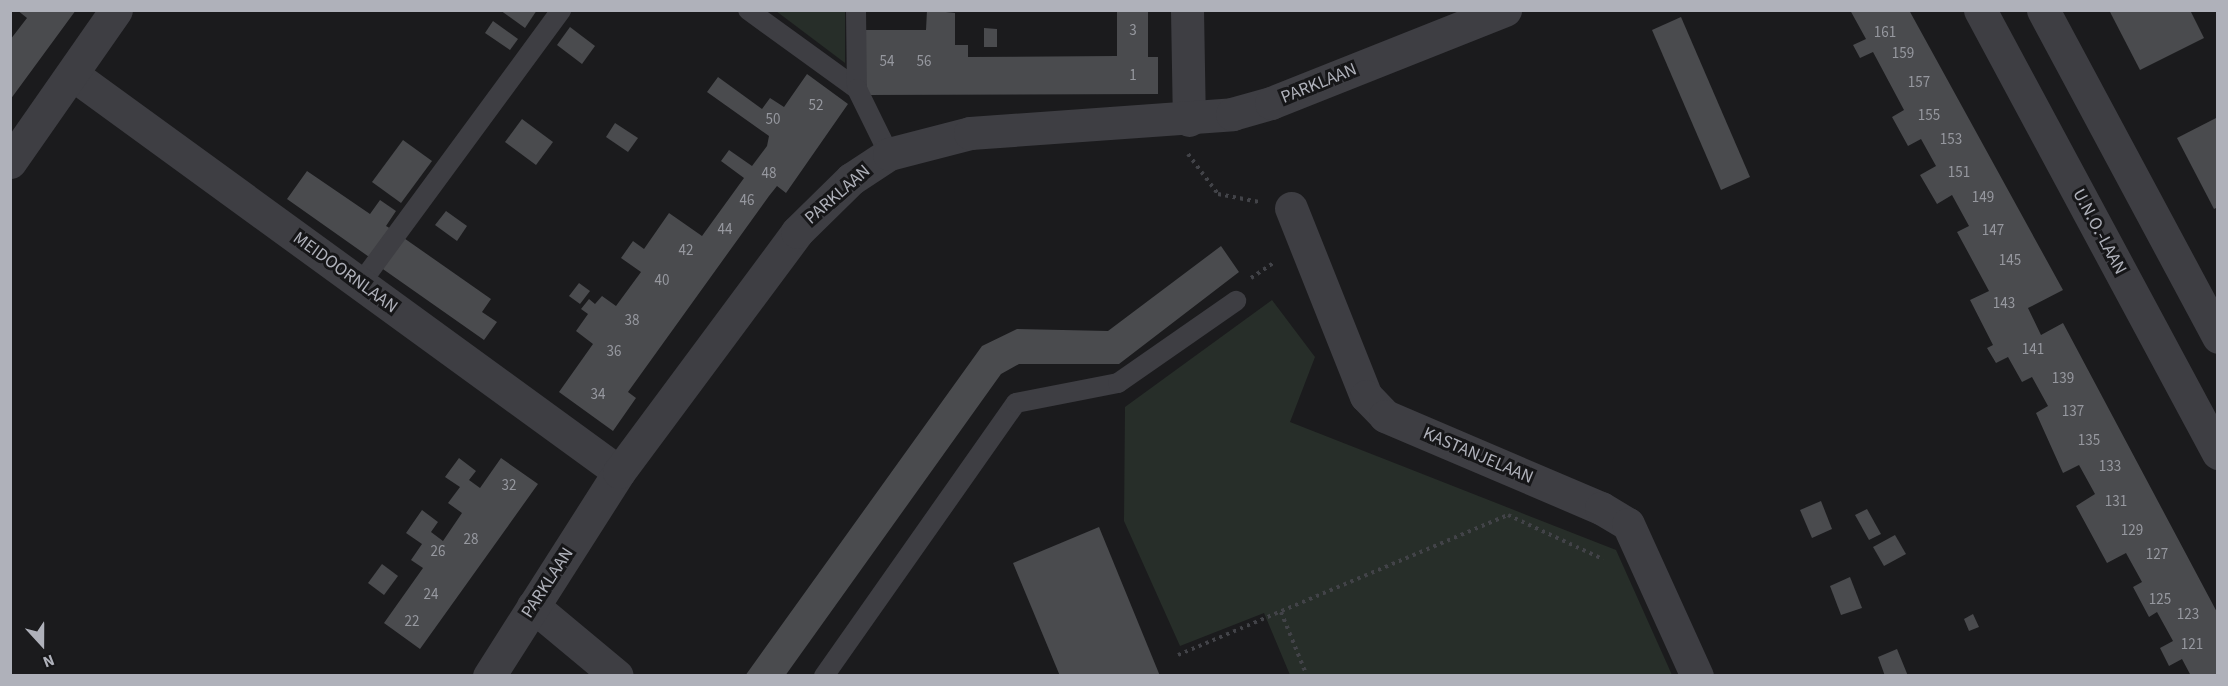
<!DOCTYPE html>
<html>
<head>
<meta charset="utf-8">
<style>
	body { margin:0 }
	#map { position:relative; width:2228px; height:686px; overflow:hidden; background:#1b1b1d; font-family:"Source Sans 3",sans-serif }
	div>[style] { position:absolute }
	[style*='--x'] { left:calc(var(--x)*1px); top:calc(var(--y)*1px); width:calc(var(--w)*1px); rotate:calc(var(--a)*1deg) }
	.green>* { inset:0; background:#272e29 }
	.building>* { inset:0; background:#4a4b4e }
	.path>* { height:4px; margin-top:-2px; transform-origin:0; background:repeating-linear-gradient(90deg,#424348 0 3px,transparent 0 7.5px) }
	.lane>* { height:20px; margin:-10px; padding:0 10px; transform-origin:10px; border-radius:10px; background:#3e3e43 }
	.street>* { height:33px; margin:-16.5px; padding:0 16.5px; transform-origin:16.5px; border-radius:16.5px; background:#3e3e43 }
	span { translate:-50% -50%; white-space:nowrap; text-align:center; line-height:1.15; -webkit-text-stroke:6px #161618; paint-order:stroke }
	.number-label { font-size:15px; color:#96989f }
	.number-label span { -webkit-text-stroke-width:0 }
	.street-label { font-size:18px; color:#afb1ba }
	.frame { position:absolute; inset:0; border:12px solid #afb1ba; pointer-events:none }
	.north { position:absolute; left:12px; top:614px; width:60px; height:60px; -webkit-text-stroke:4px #161618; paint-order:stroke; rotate:159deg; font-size:16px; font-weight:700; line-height:24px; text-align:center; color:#afb1ba }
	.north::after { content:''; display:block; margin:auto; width:21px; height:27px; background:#afb1ba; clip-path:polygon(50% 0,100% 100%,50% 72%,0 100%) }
</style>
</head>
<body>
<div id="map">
	<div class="green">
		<div style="clip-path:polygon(776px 11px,845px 11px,845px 63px)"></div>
		<div style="clip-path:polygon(1272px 300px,1315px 357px,1290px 422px,1616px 550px,1672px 675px,1290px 675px,1264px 613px,1180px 646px,1124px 521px,1125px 407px)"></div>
	</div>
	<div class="building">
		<div style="clip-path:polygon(17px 10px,76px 10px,10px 100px,10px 40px,27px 18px)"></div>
		<div style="clip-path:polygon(500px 10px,537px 10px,525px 28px)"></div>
		<div style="clip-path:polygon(927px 10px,955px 13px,955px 45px,968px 45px,968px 57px,1117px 56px,1117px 10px,1148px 10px,1148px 57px,1158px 57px,1158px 94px,865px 95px,865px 30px,926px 30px)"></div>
		<div style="clip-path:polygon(1850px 10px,1909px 10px,2063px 290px,2028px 308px,2041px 335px,2063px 323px,2218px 614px,2218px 676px,2191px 676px,2182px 659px,2169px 666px,2160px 648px,2173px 641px,2157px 612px,2149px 617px,2133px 587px,2142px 582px,2126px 553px,2107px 563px,2076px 506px,2095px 494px,2079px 465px,2063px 473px,2036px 413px,2048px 406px,2032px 377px,2022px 382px,2008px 357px,1996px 363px,1987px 348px,1993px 345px,1970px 300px,1989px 291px,1957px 232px,1969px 226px,1952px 195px,1937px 204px,1920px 175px,1936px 166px,1921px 139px,1908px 146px,1892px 117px,1904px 110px,1873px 52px,1860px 58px,1853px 45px,1866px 39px)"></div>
		<div style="clip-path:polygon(2109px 10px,2190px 10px,2204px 38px,2140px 70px)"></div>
		<div style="clip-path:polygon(1681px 17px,1750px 177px,1721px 190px,1652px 30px)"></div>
		<div style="clip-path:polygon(493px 21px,518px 39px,510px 50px,485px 33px)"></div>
		<div style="clip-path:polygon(570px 27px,595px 46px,582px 64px,557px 45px)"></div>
		<div style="clip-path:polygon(984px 28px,997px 29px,997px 47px,984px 47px)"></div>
		<div style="clip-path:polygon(807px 74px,848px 104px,786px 193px,777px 186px,769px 196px,628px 392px,636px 398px,613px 431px,559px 392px,593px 344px,576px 331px,588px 314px,581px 309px,589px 299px,595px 304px,602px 296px,616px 306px,641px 272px,621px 258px,633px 241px,644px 249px,669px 213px,702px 236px,744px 178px,721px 161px,729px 150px,752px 166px,767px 146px,769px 136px,707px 92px,718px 77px,762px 109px,770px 98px,784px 107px)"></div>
		<div style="clip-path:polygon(2218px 117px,2218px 207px,2214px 209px,2177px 138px)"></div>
		<div style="clip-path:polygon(522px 119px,553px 142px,536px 165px,505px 142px)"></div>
		<div style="clip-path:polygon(615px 123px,638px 138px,628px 152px,606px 137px)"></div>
		<div style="clip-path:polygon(403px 140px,432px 161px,401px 203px,372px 182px)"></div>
		<div style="clip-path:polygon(307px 171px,370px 214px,380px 200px,396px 211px,386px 226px,393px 230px,372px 259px,287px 199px)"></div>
		<div style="clip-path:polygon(446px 211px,467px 226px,457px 241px,435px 225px)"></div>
		<div style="clip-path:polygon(401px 236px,491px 299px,482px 312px,497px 322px,484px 340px,380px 267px)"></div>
		<div style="clip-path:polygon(1221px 246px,1239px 272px,1119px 364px,1019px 364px,1001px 374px,785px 676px,745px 676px,982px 346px,1017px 329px,1108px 331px)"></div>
		<div style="clip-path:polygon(579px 283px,590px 291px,580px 304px,569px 296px)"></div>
		<div style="clip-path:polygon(459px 458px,476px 471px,469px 480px,480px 488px,501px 458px,538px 484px,420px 649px,384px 623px,423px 568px,411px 560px,422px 544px,406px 533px,422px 510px,438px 522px,431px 532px,443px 541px,462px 513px,448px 503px,460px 487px,445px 477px)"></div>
		<div style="clip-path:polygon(1821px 501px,1832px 529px,1812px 538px,1800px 510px)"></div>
		<div style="clip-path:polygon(1867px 509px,1881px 534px,1869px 540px,1855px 515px)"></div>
		<div style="clip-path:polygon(1099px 527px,1160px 676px,1060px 676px,1013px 563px)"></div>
		<div style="clip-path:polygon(1895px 535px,1906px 554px,1884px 566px,1873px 547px)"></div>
		<div style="clip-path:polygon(382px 564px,398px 576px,384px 595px,368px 583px)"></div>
		<div style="clip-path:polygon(1850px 577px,1862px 608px,1841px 615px,1830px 586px)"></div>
		<div style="clip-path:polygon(1973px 614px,1979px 627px,1969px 631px,1964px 619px)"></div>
		<div style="clip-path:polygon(1897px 649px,1908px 676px,1885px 676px,1878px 657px)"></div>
	</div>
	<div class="path">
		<div style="--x:1188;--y:154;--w:50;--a:53.1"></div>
		<div style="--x:1218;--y:194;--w:42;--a:11"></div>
		<div style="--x:1251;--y:278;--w:29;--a:-34"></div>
		<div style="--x:1281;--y:612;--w:69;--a:67.9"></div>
		<div style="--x:1178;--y:655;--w:358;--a:-23"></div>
		<div style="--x:1508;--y:515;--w:105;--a:24.9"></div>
	</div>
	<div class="lane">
		<div style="--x:748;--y:10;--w:135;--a:35.9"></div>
		<div style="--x:856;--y:10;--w:79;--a:89.3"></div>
		<div style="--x:857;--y:89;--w:72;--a:63.8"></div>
		<div style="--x:360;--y:284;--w:340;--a:-53.7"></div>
		<div style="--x:824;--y:676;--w:334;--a:-54.9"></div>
		<div style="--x:1016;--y:403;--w:104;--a:-11.1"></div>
		<div style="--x:1118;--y:383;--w:144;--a:-34.8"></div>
	</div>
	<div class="street">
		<div style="--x:1187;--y:10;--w:110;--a:89"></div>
		<div style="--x:1980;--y:10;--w:503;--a:61.75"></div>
		<div style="--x:2043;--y:10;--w:371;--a:61.8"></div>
		<div style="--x:72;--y:74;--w:676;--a:36.04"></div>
		<div style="--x:10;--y:162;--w:185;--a:-55.1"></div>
		<div style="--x:1291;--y:208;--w:202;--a:68.3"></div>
		<div style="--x:1366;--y:396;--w:28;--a:46"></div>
		<div style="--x:1385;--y:416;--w:235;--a:23.1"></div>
		<div style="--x:1601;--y:508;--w:31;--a:31"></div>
		<div style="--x:1628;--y:524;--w:167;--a:65.6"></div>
		<div style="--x:533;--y:606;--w:109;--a:39.8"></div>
		<div style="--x:489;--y:676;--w:242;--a:-57.5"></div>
		<div style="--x:619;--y:472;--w:299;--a:-53.4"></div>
		<div style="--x:797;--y:232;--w:76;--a:-44.5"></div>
		<div style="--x:851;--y:179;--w:45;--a:-33.3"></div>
		<div style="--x:889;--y:154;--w:84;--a:-14.5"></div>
		<div style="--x:970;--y:133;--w:263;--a:-4.1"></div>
		<div style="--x:1232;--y:114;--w:41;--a:-15.8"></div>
		<div style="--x:1271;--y:103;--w:252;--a:-21.7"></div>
	</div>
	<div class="number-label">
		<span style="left:1133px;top:31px">3</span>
		<span style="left:1885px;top:33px">161</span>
		<span style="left:1903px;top:54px">159</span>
		<span style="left:887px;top:62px">54</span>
		<span style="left:924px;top:62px">56</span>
		<span style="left:1133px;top:76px">1</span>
		<span style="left:1919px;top:83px">157</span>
		<span style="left:816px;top:106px">52</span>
		<span style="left:1929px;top:116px">155</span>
		<span style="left:773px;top:120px">50</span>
		<span style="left:1951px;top:140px">153</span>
		<span style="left:1959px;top:173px">151</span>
		<span style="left:769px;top:174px">48</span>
		<span style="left:1983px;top:198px">149</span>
		<span style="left:747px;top:201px">46</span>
		<span style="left:725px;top:230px">44</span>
		<span style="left:1993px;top:231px">147</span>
		<span style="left:686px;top:251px">42</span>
		<span style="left:2010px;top:261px">145</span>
		<span style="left:662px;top:281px">40</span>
		<span style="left:2004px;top:304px">143</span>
		<span style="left:632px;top:321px">38</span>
		<span style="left:2033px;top:350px">141</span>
		<span style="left:614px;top:352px">36</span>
		<span style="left:2063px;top:379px">139</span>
		<span style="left:598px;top:395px">34</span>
		<span style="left:2073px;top:412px">137</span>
		<span style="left:2089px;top:441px">135</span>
		<span style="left:2110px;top:467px">133</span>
		<span style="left:509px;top:486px">32</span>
		<span style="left:2116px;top:502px">131</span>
		<span style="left:2132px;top:531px">129</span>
		<span style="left:471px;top:540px">28</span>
		<span style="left:438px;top:552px">26</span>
		<span style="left:2157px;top:555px">127</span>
		<span style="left:431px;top:595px">24</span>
		<span style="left:2160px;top:600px">125</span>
		<span style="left:2188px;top:615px">123</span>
		<span style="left:412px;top:622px">22</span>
		<span style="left:2192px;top:645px">121</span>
	</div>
	<div class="street-label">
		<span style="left:1319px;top:84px;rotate:-22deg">PARKLAAN</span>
		<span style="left:838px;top:195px;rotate:-41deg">PARKLAAN</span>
		<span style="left:2099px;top:232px;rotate:62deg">U.N.O.-LAAN</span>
		<span style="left:345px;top:273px;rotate:36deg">MEIDOORNLAAN</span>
		<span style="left:1478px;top:456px;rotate:23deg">KASTANJELAAN</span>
		<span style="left:548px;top:583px;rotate:-57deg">PARKLAAN</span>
	</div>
	<div class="frame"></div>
	<div class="north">N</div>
</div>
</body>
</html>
